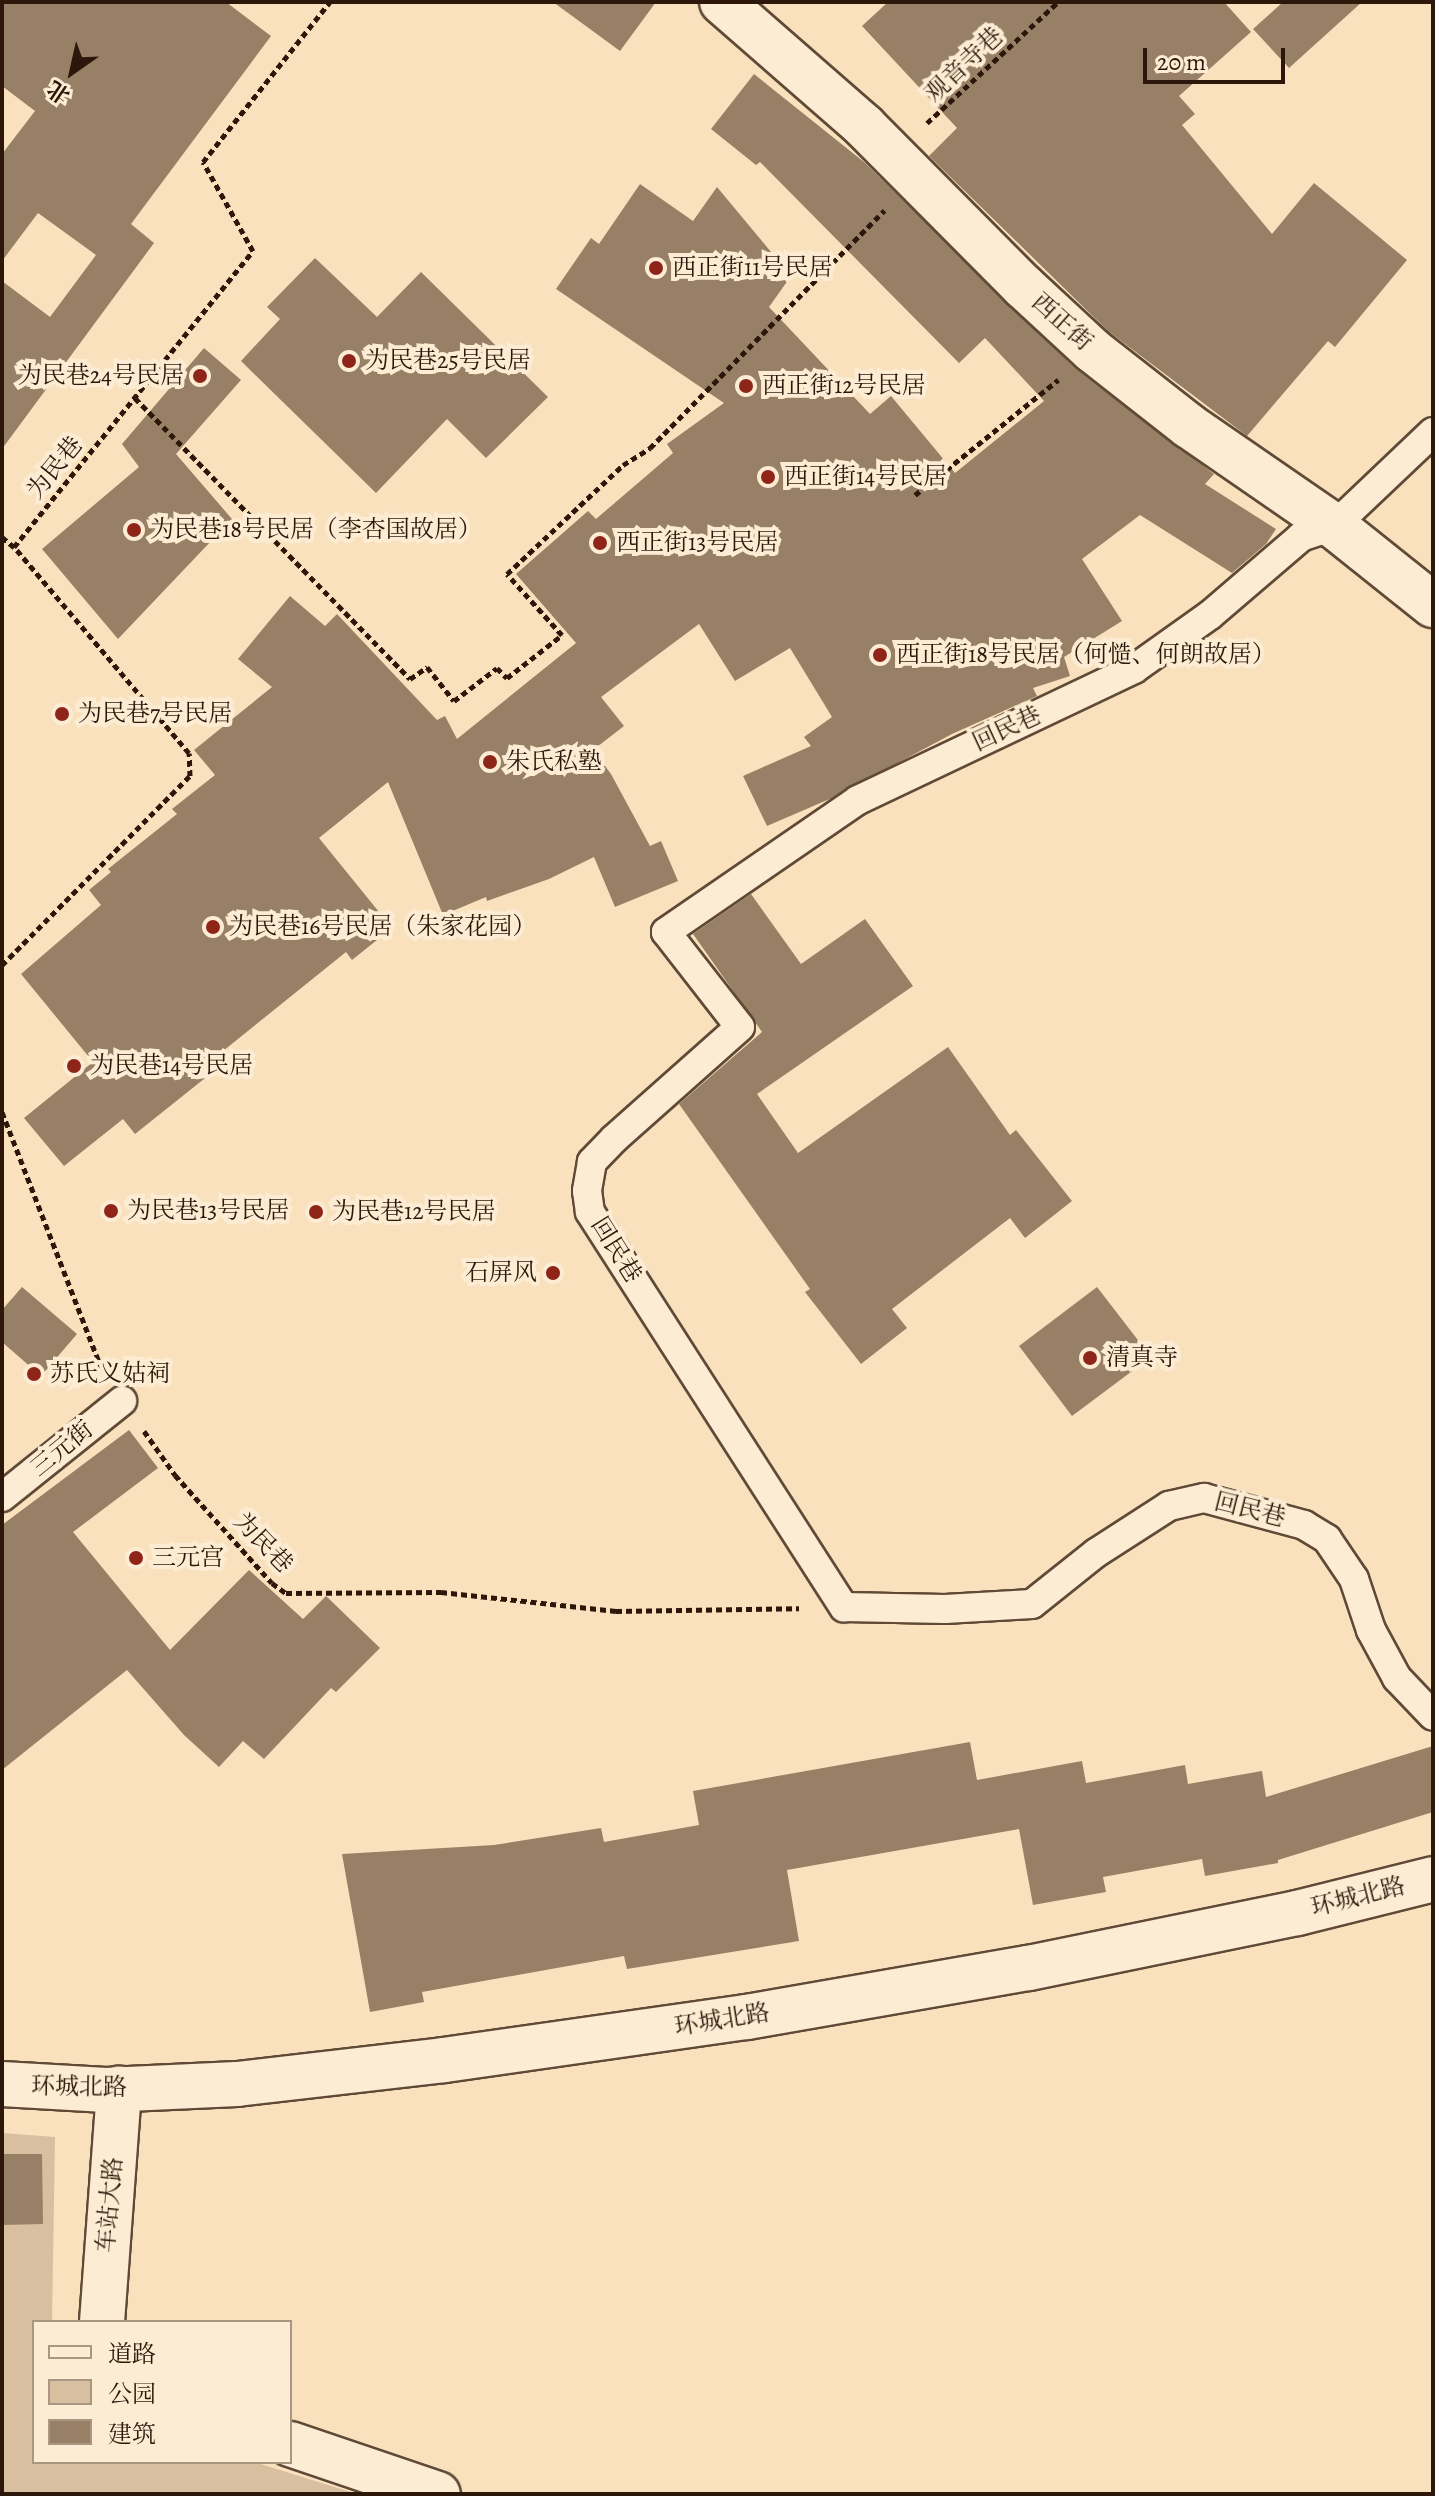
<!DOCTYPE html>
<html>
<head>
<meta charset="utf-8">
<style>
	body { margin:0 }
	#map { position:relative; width:1435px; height:2496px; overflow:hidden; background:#fae1bd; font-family:Alegreya,"Noto Serif SC",serif }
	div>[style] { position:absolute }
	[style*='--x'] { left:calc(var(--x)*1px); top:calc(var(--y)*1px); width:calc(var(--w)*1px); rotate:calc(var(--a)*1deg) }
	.green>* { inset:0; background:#d7bf9f }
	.building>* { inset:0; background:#988067 }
	.path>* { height:5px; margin-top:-2.5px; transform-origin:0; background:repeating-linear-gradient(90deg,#2d170a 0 6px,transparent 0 10px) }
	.roads { filter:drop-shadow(2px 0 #604a37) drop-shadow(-2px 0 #604a37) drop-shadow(0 2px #604a37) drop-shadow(0 -2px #604a37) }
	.lane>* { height:28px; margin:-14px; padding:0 14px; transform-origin:14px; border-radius:14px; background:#fcecd4 }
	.street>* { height:44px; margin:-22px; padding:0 22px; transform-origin:22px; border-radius:22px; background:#fcecd4 }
	.secondary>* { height:44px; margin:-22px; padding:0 22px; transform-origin:22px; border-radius:22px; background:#fcecd4 }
	.dots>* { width:22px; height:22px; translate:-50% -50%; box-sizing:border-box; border:4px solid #fcecd4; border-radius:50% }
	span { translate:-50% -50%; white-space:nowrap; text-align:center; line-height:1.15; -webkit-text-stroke:8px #fcecd4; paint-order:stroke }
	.street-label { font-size:24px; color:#2d170a }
	.poi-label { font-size:24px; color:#2d170a }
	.left { translate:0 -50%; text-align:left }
	.right { translate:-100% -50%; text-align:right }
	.frame { position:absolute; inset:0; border:4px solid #2d170a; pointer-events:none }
	.legend { position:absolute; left:32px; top:2320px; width:260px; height:144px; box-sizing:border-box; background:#fcecd4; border:2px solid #a99783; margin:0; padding:10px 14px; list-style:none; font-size:24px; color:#2d170a }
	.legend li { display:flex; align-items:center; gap:16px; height:40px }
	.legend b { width:40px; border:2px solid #a99783 }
	.north { position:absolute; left:32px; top:32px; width:80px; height:80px; -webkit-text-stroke:6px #fcecd4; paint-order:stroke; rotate:214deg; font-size:22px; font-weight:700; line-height:32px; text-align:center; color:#2d170a }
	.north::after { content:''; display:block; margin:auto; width:28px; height:36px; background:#2d170a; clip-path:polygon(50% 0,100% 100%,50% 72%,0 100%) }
	.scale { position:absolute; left:1143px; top:48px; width:142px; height:36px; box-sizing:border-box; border:4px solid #2d170a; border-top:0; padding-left:10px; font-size:24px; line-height:28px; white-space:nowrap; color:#2d170a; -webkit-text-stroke:6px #fcecd4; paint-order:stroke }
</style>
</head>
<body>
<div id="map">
	<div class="green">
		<div style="clip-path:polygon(2px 2133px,55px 2137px,52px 2322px,34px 2322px,34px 2462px,254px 2462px,357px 2494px,2px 2494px)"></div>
	</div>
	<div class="building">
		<div style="clip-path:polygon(2px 2px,226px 2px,271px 36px,131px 224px,154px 243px,2px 449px,2px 281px,50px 317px,96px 255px,38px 213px,2px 261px,2px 154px,35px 111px,2px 86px)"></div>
		<div style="clip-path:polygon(553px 2px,656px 2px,620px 51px)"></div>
		<div style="clip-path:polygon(888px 2px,1224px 2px,1251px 32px,1179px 96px,1195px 114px,1182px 125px,1272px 234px,1314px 183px,1407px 260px,1335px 347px,1328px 341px,1247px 436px,1108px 331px,929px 156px,957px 128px,862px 26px)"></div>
		<div style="clip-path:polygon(1283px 2px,1362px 2px,1289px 68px,1253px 29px)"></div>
		<div style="clip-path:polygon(754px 74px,864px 162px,1075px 368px,1214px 474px,1205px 484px,1276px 529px,1266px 544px,1232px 573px,1140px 515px,1082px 559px,1122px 621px,1064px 657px,1070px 676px,1033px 688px,1037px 696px,952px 734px,832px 798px,767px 826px,743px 776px,811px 746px,804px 737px,832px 717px,790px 648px,735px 681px,699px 624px,601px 697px,624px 726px,593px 750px,611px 774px,650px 846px,661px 841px,678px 881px,615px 907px,594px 857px,549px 879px,487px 901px,486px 897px,443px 915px,388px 782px,319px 838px,392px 928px,352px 960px,346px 952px,218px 1055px,224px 1063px,135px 1134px,123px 1119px,64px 1166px,24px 1118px,93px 1062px,21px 974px,101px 905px,89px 890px,111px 872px,108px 869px,177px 814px,172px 809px,215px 775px,194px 750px,272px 687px,238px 659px,290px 596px,325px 626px,337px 614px,437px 720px,445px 716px,457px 739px,576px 643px,516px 574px,588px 511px,596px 519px,673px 453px,667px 444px,724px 403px,556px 289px,591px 238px,599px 244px,640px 184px,693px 221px,717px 187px,791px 276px,769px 307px,870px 414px,891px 396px,955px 473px,1044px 401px,985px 338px,959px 363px,760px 162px,756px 165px,711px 129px)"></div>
		<div style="clip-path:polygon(315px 258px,377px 317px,421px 272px,548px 397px,486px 458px,447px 419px,376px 493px,241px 361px,280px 319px,267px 307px)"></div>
		<div style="clip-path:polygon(204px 348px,241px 380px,176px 454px,232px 519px,118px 639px,42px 549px,139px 467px,122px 444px)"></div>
		<div style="clip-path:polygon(751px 894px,801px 964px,865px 919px,913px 986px,757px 1094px,798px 1153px,948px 1047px,1010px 1135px,1016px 1130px,1072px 1201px,1025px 1238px,1010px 1218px,892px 1309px,907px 1328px,861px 1364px,805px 1292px,810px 1289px,679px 1104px,762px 1032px,693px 934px)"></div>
		<div style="clip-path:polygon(22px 1287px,77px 1334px,41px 1376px,2px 1342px,2px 1310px)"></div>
		<div style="clip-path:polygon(1097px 1287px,1151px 1357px,1072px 1416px,1019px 1346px)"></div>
		<div style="clip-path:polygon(129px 1430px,158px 1468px,73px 1532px,170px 1650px,249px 1570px,303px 1619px,326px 1596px,380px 1648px,336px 1692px,331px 1688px,264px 1759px,243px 1741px,219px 1767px,184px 1735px,127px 1670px,2px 1770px,2px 1525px)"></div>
		<div style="clip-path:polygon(970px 1742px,977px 1780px,1082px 1761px,1086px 1783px,1185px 1765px,1188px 1784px,1262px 1771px,1266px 1797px,1433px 1746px,1433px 1812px,1278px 1860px,1278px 1863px,1205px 1876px,1202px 1859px,1103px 1877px,1106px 1892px,1033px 1905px,1019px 1829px,787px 1870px,799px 1941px,627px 1969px,624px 1956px,422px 1992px,424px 2002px,370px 2012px,342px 1854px,494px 1845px,601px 1828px,604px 1842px,699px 1825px,693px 1791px)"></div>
		<div style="clip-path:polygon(2px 2154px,42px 2154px,43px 2224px,2px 2225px)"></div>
	</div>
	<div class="path">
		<div style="--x:927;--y:123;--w:178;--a:-42.7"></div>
		<div style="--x:135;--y:398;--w:393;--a:45.6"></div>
		<div style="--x:410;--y:679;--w:21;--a:-35"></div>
		<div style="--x:427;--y:667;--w:43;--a:51.5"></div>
		<div style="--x:454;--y:701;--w:54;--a:-37.5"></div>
		<div style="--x:497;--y:668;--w:14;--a:45"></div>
		<div style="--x:507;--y:678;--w:70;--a:-38"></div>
		<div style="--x:562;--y:635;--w:82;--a:-132"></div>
		<div style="--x:507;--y:574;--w:159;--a:-43.2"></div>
		<div style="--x:623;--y:465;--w:32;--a:-32"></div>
		<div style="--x:650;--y:448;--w:334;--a:-45.4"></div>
		<div style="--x:915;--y:495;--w:184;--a:-38.8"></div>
		<div style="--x:2;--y:537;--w:16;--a:40"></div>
		<div style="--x:2;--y:965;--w:267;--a:-45.2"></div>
		<div style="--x:190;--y:776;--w:23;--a:-92"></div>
		<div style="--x:189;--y:753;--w:270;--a:-130.3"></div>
		<div style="--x:14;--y:547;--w:380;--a:-51.1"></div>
		<div style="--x:253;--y:251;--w:102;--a:-119.3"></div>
		<div style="--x:203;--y:162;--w:204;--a:-51.6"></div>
		<div style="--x:2;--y:1112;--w:277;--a:68.8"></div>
		<div style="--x:144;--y:1431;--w:54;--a:54.8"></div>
		<div style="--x:175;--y:1475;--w:145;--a:48.1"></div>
		<div style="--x:272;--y:1583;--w:17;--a:36"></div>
		<div style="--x:286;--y:1593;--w:155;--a:-0.4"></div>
		<div style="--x:441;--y:1592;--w:176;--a:6.2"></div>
		<div style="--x:616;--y:1611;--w:183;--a:-0.9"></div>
	</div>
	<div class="roads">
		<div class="lane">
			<div style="--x:1433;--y:432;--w:137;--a:136.5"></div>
			<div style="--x:1334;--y:526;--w:35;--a:162"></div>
			<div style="--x:1301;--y:537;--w:120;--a:139.4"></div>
			<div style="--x:1210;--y:615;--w:93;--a:144.6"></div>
			<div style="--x:1134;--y:669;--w:306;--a:154.6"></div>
			<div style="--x:858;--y:800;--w:233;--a:145.5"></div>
			<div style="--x:666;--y:932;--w:120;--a:52.1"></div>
			<div style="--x:740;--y:1027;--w:169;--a:138.4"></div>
			<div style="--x:614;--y:1139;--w:32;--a:134"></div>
			<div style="--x:592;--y:1162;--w:29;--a:100"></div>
			<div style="--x:587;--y:1191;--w:21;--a:82"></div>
			<div style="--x:590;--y:1212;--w:470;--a:57.3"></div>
			<div style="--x:844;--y:1607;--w:101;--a:1.1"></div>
			<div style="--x:945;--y:1609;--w:87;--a:-3.3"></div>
			<div style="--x:1032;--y:1604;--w:82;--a:-38.6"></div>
			<div style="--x:1096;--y:1553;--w:87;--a:-32.8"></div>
			<div style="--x:1169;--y:1506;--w:36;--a:-13"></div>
			<div style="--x:1204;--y:1498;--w:104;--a:15.1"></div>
			<div style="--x:1304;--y:1525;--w:27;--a:31"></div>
			<div style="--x:1327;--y:1539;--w:48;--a:56"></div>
			<div style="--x:1354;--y:1579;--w:54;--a:71.6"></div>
			<div style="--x:1371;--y:1630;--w:55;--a:61.6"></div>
			<div style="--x:1397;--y:1678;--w:52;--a:46.5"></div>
			<div style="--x:2;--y:1497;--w:154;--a:-38.7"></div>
		</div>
		<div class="street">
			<div style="--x:722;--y:2;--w:189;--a:41.1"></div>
			<div style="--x:864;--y:126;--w:226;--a:45.2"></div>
			<div style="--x:1023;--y:286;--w:94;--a:42.8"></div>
			<div style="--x:1092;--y:350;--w:123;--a:38.1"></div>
			<div style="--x:1189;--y:426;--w:176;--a:34.6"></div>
			<div style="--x:1334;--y:526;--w:127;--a:38.6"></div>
			<div style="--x:102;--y:2322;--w:234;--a:-85.8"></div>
			<div style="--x:290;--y:2444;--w:156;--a:18.7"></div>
		</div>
		<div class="secondary">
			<div style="--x:2;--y:2084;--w:104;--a:3.3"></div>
			<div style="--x:106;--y:2090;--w:131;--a:-2.6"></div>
			<div style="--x:237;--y:2084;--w:208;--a:-6.6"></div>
			<div style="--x:444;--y:2060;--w:306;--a:-8.1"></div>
			<div style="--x:747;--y:2017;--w:286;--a:-9.9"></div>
			<div style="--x:1029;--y:1968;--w:274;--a:-11.6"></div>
			<div style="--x:1297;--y:1913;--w:140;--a:-14"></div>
		</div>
	</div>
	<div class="dots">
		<div style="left:656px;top:268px;background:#8f2418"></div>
		<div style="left:349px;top:361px;background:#8f2418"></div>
		<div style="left:200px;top:376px;background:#8f2418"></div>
		<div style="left:746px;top:386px;background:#8f2418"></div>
		<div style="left:768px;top:477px;background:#8f2418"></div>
		<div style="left:134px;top:530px;background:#8f2418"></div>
		<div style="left:600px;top:543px;background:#8f2418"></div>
		<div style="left:880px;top:655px;background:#8f2418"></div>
		<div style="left:62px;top:714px;background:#8f2418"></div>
		<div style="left:490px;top:762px;background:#8f2418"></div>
		<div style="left:213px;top:927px;background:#8f2418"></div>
		<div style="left:74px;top:1066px;background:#8f2418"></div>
		<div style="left:111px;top:1211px;background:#8f2418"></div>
		<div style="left:316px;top:1212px;background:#8f2418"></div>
		<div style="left:553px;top:1273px;background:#8f2418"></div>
		<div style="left:1090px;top:1358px;background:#8f2418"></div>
		<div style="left:34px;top:1374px;background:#8f2418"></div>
		<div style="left:136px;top:1558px;background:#8f2418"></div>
	</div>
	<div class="street-label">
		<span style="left:964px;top:65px;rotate:-43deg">观音寺巷</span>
		<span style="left:1062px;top:322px;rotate:42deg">西正街</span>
		<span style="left:55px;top:468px;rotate:-51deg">为民巷</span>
		<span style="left:1007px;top:729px;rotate:-25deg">回民巷</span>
		<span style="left:616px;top:1250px;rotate:58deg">回民巷</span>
		<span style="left:62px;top:1449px;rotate:-39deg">三元街</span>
		<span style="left:1250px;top:1510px;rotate:14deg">回民巷</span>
		<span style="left:263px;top:1543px;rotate:46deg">为民巷</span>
		<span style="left:1358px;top:1897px;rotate:-14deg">环城北路</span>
		<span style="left:722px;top:2020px;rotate:-9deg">环城北路</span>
		<span style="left:79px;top:2087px;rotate:1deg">环城北路</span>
		<span style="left:110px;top:2205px;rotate:-85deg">车站大路</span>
	</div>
	<div class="poi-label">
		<span class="left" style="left:672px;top:268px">西正街11号民居</span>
		<span class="left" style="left:365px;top:361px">为民巷25号民居</span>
		<span class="right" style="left:184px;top:376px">为民巷24号民居</span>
		<span class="left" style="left:762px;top:386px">西正街12号民居</span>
		<span class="left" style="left:784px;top:477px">西正街14号民居</span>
		<span class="left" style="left:150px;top:530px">为民巷18号民居（李杏国故居）</span>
		<span class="left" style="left:616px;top:543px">西正街13号民居</span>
		<span class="left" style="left:896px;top:655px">西正街18号民居（何慥、何朗故居）</span>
		<span class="left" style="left:78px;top:714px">为民巷7号民居</span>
		<span class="left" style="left:506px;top:762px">朱氏私塾</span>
		<span class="left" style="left:229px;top:927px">为民巷16号民居（朱家花园）</span>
		<span class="left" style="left:90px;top:1066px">为民巷14号民居</span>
		<span class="left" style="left:127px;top:1211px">为民巷13号民居</span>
		<span class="left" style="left:332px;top:1212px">为民巷12号民居</span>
		<span class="right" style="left:537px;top:1273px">石屏风</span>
		<span class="left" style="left:1106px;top:1358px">清真寺</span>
		<span class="left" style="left:50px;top:1374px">苏氏义姑祠</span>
		<span class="left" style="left:152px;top:1558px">三元宫</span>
	</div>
	<div class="frame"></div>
	<ul class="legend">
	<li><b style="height:10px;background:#fcecd4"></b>道路</li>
	<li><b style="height:22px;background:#d7bf9f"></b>公园</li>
	<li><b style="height:22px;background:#988067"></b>建筑</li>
	</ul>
	<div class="north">北</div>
	<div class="scale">20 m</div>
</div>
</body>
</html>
